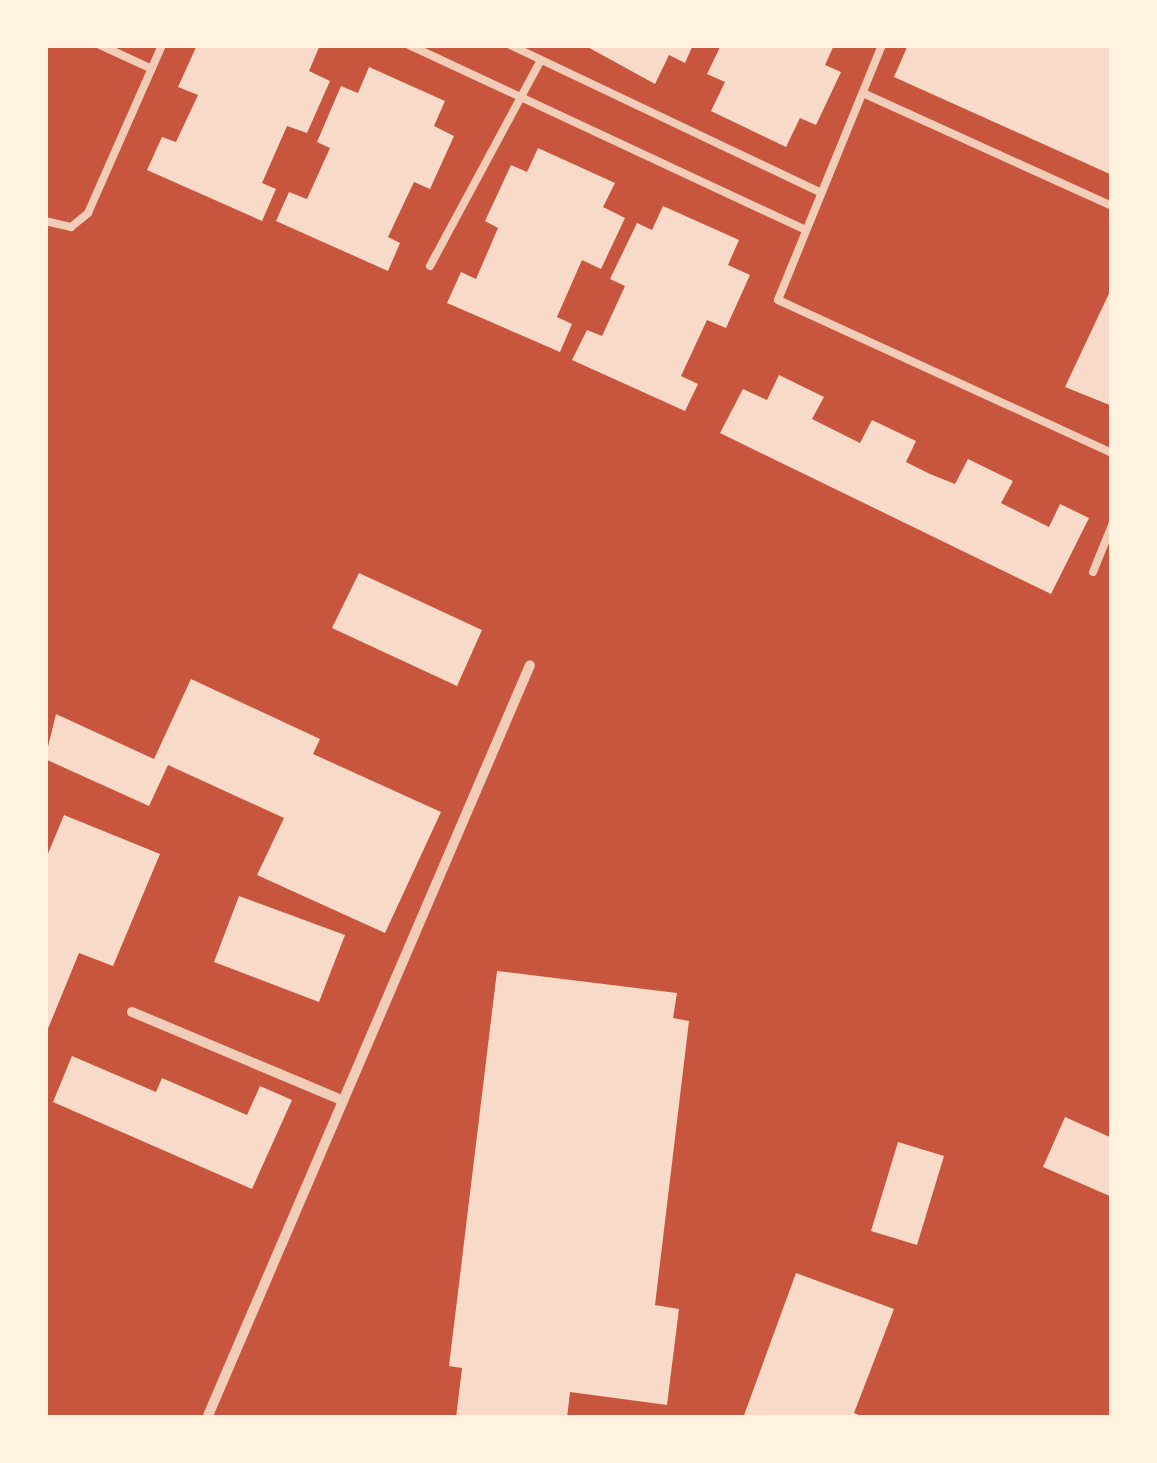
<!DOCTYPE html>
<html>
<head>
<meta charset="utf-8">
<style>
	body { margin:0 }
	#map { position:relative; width:1157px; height:1463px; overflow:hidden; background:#c8553d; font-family:Montserrat,sans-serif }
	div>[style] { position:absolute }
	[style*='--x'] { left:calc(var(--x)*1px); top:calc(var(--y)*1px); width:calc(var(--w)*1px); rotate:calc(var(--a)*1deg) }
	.building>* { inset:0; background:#f7dbc8 }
	.service>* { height:8px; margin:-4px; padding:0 4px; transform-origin:4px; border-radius:4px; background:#f1ccb7 }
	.minor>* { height:10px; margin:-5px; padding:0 5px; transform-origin:5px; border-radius:5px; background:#f1ccb7 }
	span { translate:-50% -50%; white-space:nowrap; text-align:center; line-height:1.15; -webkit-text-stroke:8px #fff3e0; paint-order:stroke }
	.frame { position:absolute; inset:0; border:48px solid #fff3e0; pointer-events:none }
</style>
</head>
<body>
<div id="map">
	<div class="building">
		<div style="clip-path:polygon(197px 45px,320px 45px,309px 71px,330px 81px,307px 133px,287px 126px,262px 183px,276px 189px,262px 221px,147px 170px,162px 137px,176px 142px,198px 95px,178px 87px)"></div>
		<div style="clip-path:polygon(584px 45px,693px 45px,685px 63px,669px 55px,655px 84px)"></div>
		<div style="clip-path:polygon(721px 45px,834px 45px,825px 65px,841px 72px,816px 125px,800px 118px,786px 147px,711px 111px,725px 82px,707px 74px)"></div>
		<div style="clip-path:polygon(908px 45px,1112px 45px,1112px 175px,894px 77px)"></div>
		<div style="clip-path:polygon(369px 67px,445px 101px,434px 126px,454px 136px,430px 189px,414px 182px,388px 237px,400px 243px,388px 271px,276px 221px,289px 192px,307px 199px,330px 148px,317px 142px,341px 86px,358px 93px)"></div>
		<div style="clip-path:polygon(538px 148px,615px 183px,603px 207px,625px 218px,601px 269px,582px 260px,557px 317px,572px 324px,560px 352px,447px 303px,461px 272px,476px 279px,498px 228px,485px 221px,511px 165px,527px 172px)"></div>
		<div style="clip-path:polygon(663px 206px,739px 240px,728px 265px,750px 275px,726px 328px,707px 320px,681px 376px,698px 384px,685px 411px,572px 360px,587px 330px,602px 336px,625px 286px,610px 279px,637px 223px,652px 230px)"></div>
		<div style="clip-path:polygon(1112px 287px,1112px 406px,1065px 387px)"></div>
		<div style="clip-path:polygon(779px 375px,824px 397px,812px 419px,860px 443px,872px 420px,916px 441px,906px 462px,930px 474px,955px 484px,968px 459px,1013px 481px,1001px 503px,1049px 527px,1060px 504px,1089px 518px,1051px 594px,720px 433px,743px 389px,767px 400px)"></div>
		<div style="clip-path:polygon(359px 573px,482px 630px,457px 686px,332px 628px)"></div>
		<div style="clip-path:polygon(191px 679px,320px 739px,313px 754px,441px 812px,385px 933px,257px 875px,284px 818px,168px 765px,149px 806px,45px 759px,56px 714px,154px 759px)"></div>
		<div style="clip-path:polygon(64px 815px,160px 854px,113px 966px,79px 953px,45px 1036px,45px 861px)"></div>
		<div style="clip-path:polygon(239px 896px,345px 935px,319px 1002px,214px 962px)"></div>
		<div style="clip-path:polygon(497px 971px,677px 993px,673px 1018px,689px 1021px,655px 1305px,679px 1309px,667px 1405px,570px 1392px,567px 1418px,456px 1418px,462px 1368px,449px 1366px)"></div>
		<div style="clip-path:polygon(72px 1056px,156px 1092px,162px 1078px,247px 1115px,260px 1086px,292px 1100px,252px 1189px,53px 1102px)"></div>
		<div style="clip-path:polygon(1065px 1117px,1112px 1138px,1112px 1197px,1043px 1167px)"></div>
		<div style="clip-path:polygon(898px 1142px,944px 1156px,917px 1245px,871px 1231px)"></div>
		<div style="clip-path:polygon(796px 1273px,894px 1309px,854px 1413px,866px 1418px,743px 1418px)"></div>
	</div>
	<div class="service">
		<div style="--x:100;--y:45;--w:57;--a:24.8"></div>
		<div style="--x:409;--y:45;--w:434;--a:25"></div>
		<div style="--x:510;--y:45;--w:343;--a:25.4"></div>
		<div style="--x:882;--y:45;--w:275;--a:112.2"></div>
		<div style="--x:778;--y:300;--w:367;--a:24.6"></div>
		<div style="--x:865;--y:94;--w:271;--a:24.4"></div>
		<div style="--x:45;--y:221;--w:27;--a:13"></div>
		<div style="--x:71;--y:227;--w:22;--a:-39"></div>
		<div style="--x:88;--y:213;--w:184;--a:-66.2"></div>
		<div style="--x:430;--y:266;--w:234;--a:-61.7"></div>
		<div style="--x:1093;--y:572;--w:51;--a:-68"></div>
	</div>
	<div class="minor">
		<div style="--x:132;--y:1012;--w:225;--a:22.8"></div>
		<div style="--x:207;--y:1418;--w:819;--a:-66.78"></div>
	</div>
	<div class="frame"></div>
</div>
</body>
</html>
